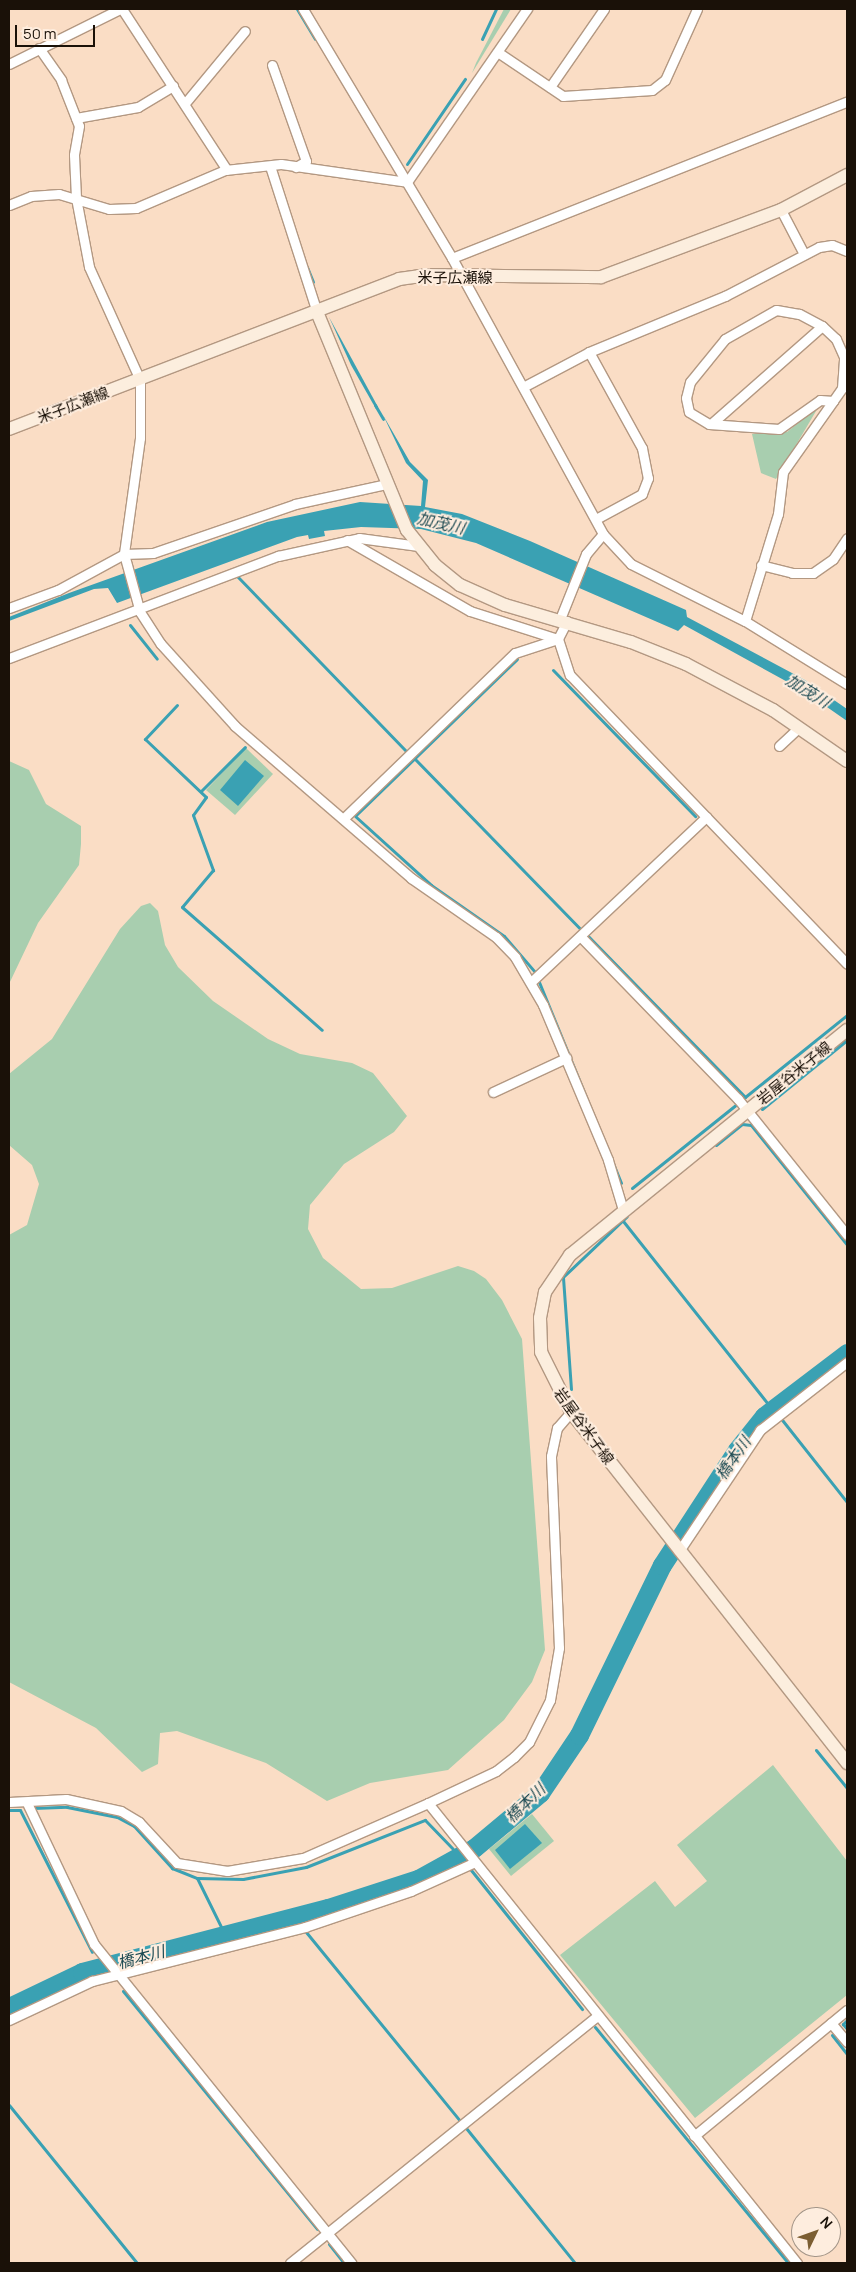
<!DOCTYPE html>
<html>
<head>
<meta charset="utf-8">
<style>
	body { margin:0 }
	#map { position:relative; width:856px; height:2272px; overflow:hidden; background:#faddc5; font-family:Manrope,"Noto Sans JP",sans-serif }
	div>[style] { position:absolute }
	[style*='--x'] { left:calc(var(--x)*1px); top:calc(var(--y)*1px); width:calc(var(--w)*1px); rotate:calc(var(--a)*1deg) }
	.green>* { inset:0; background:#a8ceaf }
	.water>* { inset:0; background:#3aa1b3 }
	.stream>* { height:3px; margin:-1.5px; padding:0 1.5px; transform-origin:1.5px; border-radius:1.5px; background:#3aa1b3 }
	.river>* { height:19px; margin:-9.5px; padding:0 9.5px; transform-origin:9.5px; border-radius:9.5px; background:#3aa1b3 }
	.roads { filter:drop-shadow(1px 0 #b39882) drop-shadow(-1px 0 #b39882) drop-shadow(0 1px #b39882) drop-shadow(0 -1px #b39882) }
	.street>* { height:9px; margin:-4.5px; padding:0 4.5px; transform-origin:4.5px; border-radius:4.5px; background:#fff }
	.secondary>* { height:12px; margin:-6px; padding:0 6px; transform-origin:6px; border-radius:6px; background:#fceede }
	span { translate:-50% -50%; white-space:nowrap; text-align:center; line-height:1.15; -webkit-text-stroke:4px #feedde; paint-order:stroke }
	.street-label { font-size:15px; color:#1a1108 }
	.water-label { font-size:16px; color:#1e4b53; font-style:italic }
	.frame { position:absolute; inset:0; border:10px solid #1a1108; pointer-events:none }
	.north { position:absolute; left:791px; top:2207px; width:50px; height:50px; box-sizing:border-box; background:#feedde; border:1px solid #a39588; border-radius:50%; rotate:48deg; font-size:14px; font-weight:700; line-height:20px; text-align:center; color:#1a1108 }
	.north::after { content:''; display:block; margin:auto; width:18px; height:22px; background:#7c5e32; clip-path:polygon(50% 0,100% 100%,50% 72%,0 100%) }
	.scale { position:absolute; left:15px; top:25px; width:80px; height:22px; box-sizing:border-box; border:2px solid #1a1108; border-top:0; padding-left:6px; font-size:15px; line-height:18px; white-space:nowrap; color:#1a1108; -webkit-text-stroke:4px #feedde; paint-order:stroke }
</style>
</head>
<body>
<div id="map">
	<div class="green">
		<div style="clip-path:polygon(504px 9px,511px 9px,472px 73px,476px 63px)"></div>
		<div style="clip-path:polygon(819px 406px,776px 479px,761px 473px,752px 434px,787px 432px)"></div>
		<div style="clip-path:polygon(246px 748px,273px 774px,235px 815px,206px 790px)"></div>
		<div style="clip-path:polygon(9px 761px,29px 770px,46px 804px,81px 826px,81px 844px,79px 865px,38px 923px,9px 984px)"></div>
		<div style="clip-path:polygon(150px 903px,158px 911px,165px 945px,178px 967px,213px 1001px,268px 1039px,300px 1054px,352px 1063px,373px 1073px,407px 1116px,394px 1132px,344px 1164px,310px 1205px,308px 1229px,323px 1258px,361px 1289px,392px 1288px,458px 1266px,474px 1271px,486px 1279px,502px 1300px,522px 1339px,545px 1650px,532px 1682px,504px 1720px,448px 1770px,370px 1783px,327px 1801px,266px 1763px,177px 1731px,160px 1733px,158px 1764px,142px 1772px,96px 1728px,9px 1682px,9px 1235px,27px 1225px,39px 1184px,32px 1165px,9px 1145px,9px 1074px,52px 1039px,120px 929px,141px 906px)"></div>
		<div style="clip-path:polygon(773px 1765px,847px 1861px,847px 1995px,695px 2118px,560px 1955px,655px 1881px,675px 1907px,707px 1881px,677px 1845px)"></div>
		<div style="clip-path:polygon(532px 1814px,554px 1841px,511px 1876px,489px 1849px)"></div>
	</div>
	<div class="water">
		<div style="clip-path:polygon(329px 317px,378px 407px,376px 409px,351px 365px)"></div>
		<div style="clip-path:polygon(383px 415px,410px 462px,428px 480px,425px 507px,462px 514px,530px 541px,686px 610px,687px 617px,805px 680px,847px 709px,847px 721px,804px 691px,684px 625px,678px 631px,476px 543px,421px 529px,361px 527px,324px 531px,325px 536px,309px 539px,308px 535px,297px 537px,117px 603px,108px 588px,94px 589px,9px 621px,9px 617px,69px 593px,267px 522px,360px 502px,421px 506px,423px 481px,406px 463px)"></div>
		<div style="clip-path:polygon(245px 760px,264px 776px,238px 806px,220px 790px)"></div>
		<div style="clip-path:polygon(525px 1824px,542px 1843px,510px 1869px,495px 1850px)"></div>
		<div style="clip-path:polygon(487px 1869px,548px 1945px,694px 2126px,486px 1870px)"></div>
	</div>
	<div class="stream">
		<div style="--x:297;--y:9;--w:35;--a:59"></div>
		<div style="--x:482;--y:39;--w:33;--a:-65"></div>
		<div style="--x:407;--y:164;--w:103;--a:-55.7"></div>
		<div style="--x:307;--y:267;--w:16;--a:68"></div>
		<div style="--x:375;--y:405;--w:16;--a:60"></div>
		<div style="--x:237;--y:576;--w:245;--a:46"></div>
		<div style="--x:130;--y:625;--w:43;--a:51.5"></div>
		<div style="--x:553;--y:670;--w:204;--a:45.8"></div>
		<div style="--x:177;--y:705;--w:47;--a:133.3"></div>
		<div style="--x:145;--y:739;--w:84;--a:43.6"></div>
		<div style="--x:206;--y:797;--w:22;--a:126"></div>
		<div style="--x:193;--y:815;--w:59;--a:70"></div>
		<div style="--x:213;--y:870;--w:48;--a:130"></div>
		<div style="--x:182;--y:907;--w:186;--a:41.3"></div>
		<div style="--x:414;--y:758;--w:240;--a:45.8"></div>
		<div style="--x:201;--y:791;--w:62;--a:-45"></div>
		<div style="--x:356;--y:815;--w:224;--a:-44.1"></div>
		<div style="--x:355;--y:816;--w:103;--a:42.2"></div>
		<div style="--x:431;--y:885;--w:89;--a:34.9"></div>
		<div style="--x:504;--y:936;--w:48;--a:49.3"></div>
		<div style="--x:588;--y:936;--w:225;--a:45.7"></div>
		<div style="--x:745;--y:1097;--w:131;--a:-38.8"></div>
		<div style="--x:539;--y:982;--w:217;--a:67.8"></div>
		<div style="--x:762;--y:1109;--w:109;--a:-39.1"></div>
		<div style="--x:716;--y:1145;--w:33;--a:-39"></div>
		<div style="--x:742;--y:1124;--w:9;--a:6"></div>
		<div style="--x:751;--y:1125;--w:154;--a:51.3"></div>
		<div style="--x:632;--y:1188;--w:134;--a:-38.7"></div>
		<div style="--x:623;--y:1221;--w:240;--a:51.6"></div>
		<div style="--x:571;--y:1389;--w:112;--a:-94.1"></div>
		<div style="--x:563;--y:1277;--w:88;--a:-43.6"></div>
		<div style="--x:779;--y:1416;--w:110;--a:51.7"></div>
		<div style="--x:816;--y:1750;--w:49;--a:50.8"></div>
		<div style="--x:33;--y:1808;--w:34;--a:-2"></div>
		<div style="--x:67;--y:1807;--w:51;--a:11.3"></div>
		<div style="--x:117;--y:1817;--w:19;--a:28"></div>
		<div style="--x:134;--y:1826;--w:57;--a:47.9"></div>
		<div style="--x:172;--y:1868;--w:27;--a:22"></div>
		<div style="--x:197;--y:1878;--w:46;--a:1.2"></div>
		<div style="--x:243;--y:1879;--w:64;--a:-10.8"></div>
		<div style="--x:306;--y:1867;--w:128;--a:-21.6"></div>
		<div style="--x:425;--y:1820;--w:40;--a:46"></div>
		<div style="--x:9;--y:1810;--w:11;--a:0"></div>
		<div style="--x:20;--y:1810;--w:159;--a:63.1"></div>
		<div style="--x:471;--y:1870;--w:178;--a:51.4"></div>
		<div style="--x:197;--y:1878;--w:64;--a:63.8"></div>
		<div style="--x:306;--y:1932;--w:245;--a:50.8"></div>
		<div style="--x:123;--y:1991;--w:307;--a:50.8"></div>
		<div style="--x:847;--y:2020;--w:6;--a:135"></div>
		<div style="--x:843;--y:2024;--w:6;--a:51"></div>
		<div style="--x:595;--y:2027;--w:305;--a:50.7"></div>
		<div style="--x:832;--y:2035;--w:24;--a:52"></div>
		<div style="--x:9;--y:2105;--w:203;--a:51"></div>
		<div style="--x:466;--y:2128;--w:174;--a:51.1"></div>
		<div style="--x:329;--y:2244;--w:24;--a:52"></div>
	</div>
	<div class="river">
		<div style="--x:9;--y:2007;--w:81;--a:-25.6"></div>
		<div style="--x:82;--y:1972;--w:254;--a:-14.6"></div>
		<div style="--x:328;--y:1908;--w:95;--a:-17.9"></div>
		<div style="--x:418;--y:1879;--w:64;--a:-29"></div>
		<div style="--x:474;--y:1848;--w:86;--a:-39.8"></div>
		<div style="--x:540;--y:1793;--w:70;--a:-56.1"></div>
		<div style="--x:579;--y:1735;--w:189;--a:-64"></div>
		<div style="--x:662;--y:1565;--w:137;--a:-56.9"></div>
		<div style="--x:737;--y:1450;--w:43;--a:-51.5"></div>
		<div style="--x:764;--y:1416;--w:104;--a:-37.2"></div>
	</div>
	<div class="roads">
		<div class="street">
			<div style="--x:122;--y:9;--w:192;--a:56.9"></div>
			<div style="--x:303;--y:9;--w:290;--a:59.1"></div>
			<div style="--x:452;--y:258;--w:315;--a:61.3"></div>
			<div style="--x:603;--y:534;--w:41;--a:47"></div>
			<div style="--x:631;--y:564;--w:127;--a:26.6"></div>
			<div style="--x:745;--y:621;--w:120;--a:31.7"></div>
			<div style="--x:39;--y:48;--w:39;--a:55"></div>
			<div style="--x:61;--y:80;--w:49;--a:68.6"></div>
			<div style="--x:79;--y:126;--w:29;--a:100"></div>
			<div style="--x:74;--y:155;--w:43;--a:87.3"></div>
			<div style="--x:76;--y:198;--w:70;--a:79.3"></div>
			<div style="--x:89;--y:267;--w:124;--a:65.7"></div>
			<div style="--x:140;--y:380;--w:58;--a:90"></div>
			<div style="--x:140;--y:438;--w:117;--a:97.9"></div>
			<div style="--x:124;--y:554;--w:60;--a:74.6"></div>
			<div style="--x:140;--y:612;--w:38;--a:57"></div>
			<div style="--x:161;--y:644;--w:110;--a:47.9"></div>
			<div style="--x:235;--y:726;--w:233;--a:40.8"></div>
			<div style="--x:411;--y:878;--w:103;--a:34.8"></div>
			<div style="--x:496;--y:937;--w:28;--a:46"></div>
			<div style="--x:515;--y:957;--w:56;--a:59.7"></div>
			<div style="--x:543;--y:1005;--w:168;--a:67.2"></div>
			<div style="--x:608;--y:1160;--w:52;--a:73.3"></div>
			<div style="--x:499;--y:53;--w:77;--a:33.9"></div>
			<div style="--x:563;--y:96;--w:89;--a:-3.9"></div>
			<div style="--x:652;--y:90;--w:16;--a:-38"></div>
			<div style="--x:665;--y:80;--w:78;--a:-65.7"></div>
			<div style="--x:9;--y:64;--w:124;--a:-26.4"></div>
			<div style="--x:272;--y:65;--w:102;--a:70.5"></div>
			<div style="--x:306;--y:161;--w:12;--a:149"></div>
			<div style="--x:550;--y:87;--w:95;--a:-55.3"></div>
			<div style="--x:186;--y:102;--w:92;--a:-50.3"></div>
			<div style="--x:76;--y:118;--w:63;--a:-10.1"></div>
			<div style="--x:138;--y:107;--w:41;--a:-31"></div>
			<div style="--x:270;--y:166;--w:153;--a:72.2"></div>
			<div style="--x:9;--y:205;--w:24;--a:-22"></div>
			<div style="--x:31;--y:196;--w:28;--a:-4"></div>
			<div style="--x:59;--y:194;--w:52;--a:16.7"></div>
			<div style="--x:109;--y:209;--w:27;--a:-2"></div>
			<div style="--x:136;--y:208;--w:97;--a:-23.1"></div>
			<div style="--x:225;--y:170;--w:56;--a:-6.1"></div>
			<div style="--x:281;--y:164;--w:127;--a:8.1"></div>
			<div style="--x:407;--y:182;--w:211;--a:-55.3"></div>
			<div style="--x:781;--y:210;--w:50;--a:62.4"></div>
			<div style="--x:452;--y:258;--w:425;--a:-21.6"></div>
			<div style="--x:589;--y:352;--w:110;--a:61.1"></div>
			<div style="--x:642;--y:448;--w:31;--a:79"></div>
			<div style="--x:648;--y:478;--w:17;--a:111"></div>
			<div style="--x:642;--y:494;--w:52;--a:151.5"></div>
			<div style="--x:523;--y:387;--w:75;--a:-27.9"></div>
			<div style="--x:589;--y:352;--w:147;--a:-22.4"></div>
			<div style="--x:725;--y:296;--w:106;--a:-27.5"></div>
			<div style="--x:819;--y:247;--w:13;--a:-9"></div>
			<div style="--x:832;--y:245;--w:16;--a:22"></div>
			<div style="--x:711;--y:424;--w:148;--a:-41.4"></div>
			<div style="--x:347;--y:540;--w:142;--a:30"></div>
			<div style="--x:470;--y:611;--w:92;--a:17.7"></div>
			<div style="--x:761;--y:565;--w:32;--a:14"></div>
			<div style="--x:792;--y:573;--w:21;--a:0"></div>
			<div style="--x:813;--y:573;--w:24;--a:-35"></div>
			<div style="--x:833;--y:559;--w:25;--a:-56"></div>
			<div style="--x:9;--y:608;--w:52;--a:-20.2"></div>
			<div style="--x:58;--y:590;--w:75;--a:-28.6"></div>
			<div style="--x:124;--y:554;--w:29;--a:-2"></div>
			<div style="--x:153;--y:553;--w:150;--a:-19"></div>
			<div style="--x:295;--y:504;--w:93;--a:-12.4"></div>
			<div style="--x:560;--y:619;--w:70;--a:-68.2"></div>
			<div style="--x:586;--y:554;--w:26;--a:-50"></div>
			<div style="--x:567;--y:621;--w:20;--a:117"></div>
			<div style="--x:558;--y:639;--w:38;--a:72"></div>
			<div style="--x:570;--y:675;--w:400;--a:46.2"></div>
			<div style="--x:745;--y:621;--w:112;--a:-72.9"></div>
			<div style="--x:778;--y:514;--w:42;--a:-83.2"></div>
			<div style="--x:783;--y:472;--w:87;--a:-54.8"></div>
			<div style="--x:833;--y:401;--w:16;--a:-55"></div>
			<div style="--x:842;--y:388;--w:31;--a:-86"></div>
			<div style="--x:844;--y:357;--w:20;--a:-114"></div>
			<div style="--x:836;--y:339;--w:19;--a:-137"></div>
			<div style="--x:822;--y:326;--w:26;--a:-152"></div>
			<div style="--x:799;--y:314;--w:23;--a:-170"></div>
			<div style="--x:776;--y:310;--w:59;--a:150.4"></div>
			<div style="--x:725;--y:339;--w:55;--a:129.1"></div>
			<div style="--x:690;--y:382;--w:16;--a:104"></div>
			<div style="--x:686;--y:398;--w:14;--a:78"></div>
			<div style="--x:689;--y:412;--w:23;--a:31"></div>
			<div style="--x:709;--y:424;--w:70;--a:4.1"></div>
			<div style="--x:779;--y:429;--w:50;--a:-35.3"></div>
			<div style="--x:820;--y:400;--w:13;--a:4"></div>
			<div style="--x:9;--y:658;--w:288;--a:-20.8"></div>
			<div style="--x:278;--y:556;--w:83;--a:-12.5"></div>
			<div style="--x:359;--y:538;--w:60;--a:7.7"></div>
			<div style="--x:779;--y:746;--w:26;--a:-43"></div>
			<div style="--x:345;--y:817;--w:236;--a:-44"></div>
			<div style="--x:515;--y:653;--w:45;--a:-18"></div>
			<div style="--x:581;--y:937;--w:226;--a:45.9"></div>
			<div style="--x:738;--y:1099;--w:174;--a:51.3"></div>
			<div style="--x:531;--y:982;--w:241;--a:-43.3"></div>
			<div style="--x:493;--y:1092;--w:81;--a:-25"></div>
			<div style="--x:679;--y:1551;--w:146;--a:-56.2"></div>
			<div style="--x:760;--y:1430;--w:110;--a:-38"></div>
			<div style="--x:9;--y:1802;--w:57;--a:-3"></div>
			<div style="--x:66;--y:1799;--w:56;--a:12.3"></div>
			<div style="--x:121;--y:1811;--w:21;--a:31"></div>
			<div style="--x:139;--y:1822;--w:56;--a:47.2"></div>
			<div style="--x:177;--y:1863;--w:51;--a:9.1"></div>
			<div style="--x:227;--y:1871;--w:77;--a:-9.7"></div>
			<div style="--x:303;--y:1858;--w:137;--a:-23.7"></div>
			<div style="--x:428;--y:1803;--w:590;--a:51.26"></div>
			<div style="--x:27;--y:1803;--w:156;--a:64.6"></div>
			<div style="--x:94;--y:1944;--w:410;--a:51.1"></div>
			<div style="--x:428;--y:1803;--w:75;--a:-25.2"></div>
			<div style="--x:496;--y:1771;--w:23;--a:-38"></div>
			<div style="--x:514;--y:1757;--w:21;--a:-45"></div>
			<div style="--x:529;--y:1742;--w:47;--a:-63.4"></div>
			<div style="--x:550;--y:1700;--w:53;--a:-80.2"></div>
			<div style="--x:559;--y:1648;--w:192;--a:-92.4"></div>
			<div style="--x:551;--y:1456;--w:29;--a:-78"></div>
			<div style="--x:557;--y:1428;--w:21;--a:-49"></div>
			<div style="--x:9;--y:2020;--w:92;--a:-25.2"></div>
			<div style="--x:92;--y:1981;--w:220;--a:-14.2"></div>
			<div style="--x:305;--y:1927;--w:112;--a:-18.8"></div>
			<div style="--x:411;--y:1891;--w:68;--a:-24.3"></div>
			<div style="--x:831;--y:2023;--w:25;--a:50"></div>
			<div style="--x:694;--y:2136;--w:198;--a:-39.5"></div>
			<div style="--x:290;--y:2263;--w:394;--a:-38.8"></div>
		</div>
		<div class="secondary">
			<div style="--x:317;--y:312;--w:236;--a:67.6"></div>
			<div style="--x:407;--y:530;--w:45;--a:51.3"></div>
			<div style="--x:435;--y:565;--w:32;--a:39"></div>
			<div style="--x:460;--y:585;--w:49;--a:24"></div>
			<div style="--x:505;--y:605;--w:131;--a:16.4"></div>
			<div style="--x:631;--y:642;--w:59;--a:21.8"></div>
			<div style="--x:686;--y:664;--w:98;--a:27.9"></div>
			<div style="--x:773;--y:710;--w:90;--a:34.6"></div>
			<div style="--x:9;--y:429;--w:418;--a:-21"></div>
			<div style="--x:399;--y:279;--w:29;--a:-8"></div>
			<div style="--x:428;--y:275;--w:173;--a:0.7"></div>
			<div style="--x:601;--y:277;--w:192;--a:-20.4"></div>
			<div style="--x:781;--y:210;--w:75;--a:-27.9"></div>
			<div style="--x:847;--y:1030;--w:357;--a:140.9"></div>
			<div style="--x:570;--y:1255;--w:45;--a:124"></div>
			<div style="--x:545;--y:1292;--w:26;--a:101"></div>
			<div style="--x:540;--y:1318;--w:34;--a:88"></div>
			<div style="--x:541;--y:1352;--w:67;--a:63.4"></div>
			<div style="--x:571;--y:1412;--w:447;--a:51.8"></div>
		</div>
	</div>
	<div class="street-label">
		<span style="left:455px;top:278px">米子広瀬線</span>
		<span style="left:73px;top:405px;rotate:-21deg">米子広瀬線</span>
		<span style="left:794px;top:1073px;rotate:-39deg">岩屋谷米子線</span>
		<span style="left:584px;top:1426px;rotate:54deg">岩屋谷米子線</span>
	</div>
	<div class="water-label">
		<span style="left:441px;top:523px;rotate:13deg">加茂川</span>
		<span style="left:808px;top:691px;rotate:32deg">加茂川</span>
		<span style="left:733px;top:1458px;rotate:-55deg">橋本川</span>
		<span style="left:525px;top:1803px;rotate:-44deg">橋本川</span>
		<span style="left:141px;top:1957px;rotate:-15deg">橋本川</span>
	</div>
	<div class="frame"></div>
	<div class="north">N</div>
	<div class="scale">50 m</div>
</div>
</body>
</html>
